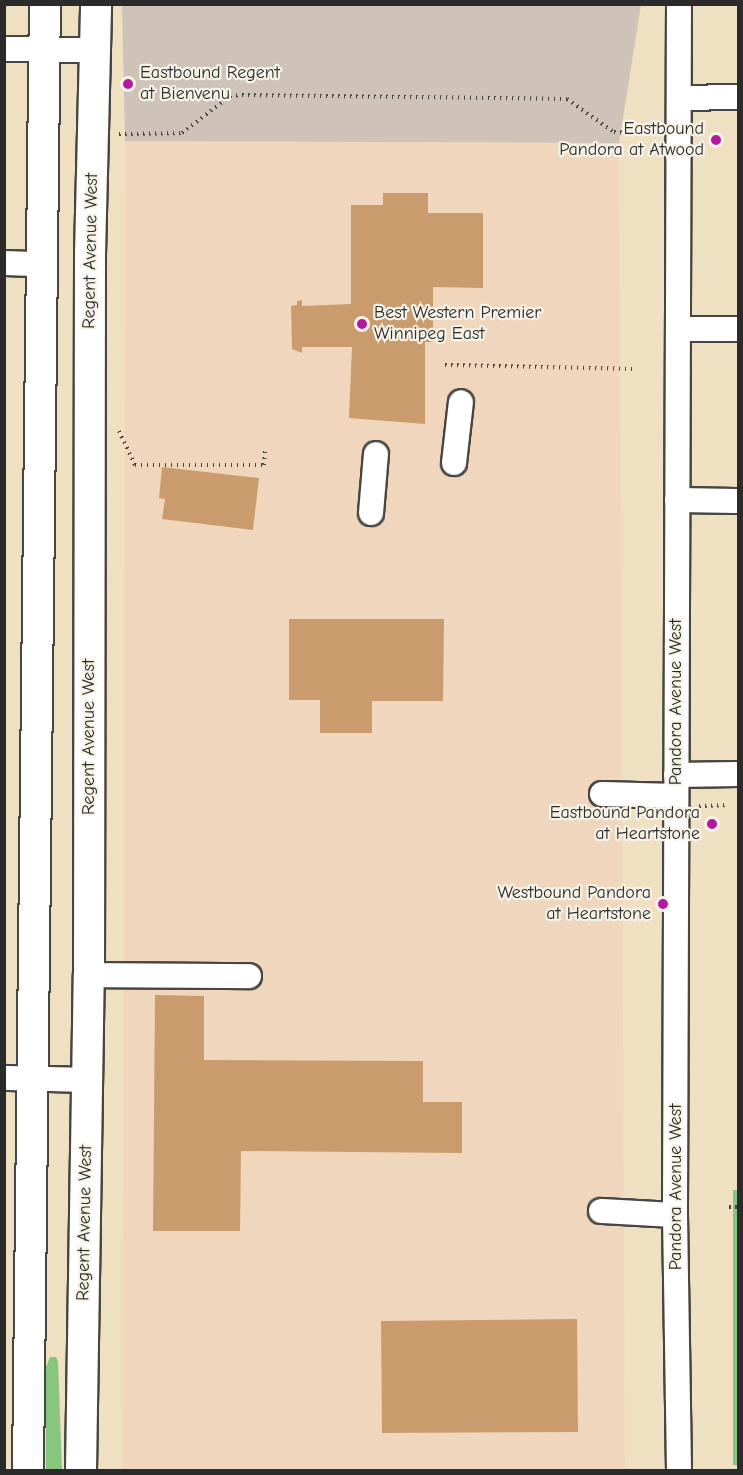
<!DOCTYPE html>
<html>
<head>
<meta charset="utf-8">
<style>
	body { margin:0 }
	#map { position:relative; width:743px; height:1475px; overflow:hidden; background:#efe0c1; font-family:"Comic Neue",sans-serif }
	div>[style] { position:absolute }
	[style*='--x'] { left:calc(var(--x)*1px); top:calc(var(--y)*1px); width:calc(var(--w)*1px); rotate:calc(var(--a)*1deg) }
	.built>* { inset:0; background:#f0d6bc }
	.industrial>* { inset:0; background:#cec2b9 }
	.green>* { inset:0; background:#87c67e }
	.building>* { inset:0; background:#ca9c6d }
	.path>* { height:4px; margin-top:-2px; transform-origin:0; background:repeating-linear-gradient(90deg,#484642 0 1.5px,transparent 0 6px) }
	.roads { filter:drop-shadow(2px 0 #484642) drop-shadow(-2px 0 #484642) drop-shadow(0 2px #484642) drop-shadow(0 -2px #484642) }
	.minor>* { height:24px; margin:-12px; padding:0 12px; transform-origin:12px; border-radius:12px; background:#fff }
	.major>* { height:30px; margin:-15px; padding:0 15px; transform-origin:15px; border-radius:15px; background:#fff }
	.dots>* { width:16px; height:16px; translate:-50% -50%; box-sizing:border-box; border:3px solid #f7f3e8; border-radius:50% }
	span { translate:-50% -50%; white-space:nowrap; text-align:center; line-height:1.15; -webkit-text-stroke:4.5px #f7f3e8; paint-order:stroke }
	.poi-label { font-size:18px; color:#2b2b2b }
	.left { translate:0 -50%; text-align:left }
	.right { translate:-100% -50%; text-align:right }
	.street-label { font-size:18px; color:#2b2b2b }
	.frame { position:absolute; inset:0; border:6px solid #2b2b2b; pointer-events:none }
</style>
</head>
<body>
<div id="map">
	<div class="built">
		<div style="clip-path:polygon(125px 141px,619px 143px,625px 1470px,123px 1470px)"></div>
	</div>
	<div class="industrial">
		<div style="clip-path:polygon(122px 5px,122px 4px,641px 5px,619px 143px,125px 141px)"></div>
	</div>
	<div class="green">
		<div style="clip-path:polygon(733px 1190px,738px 1190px,738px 1465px,733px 1465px)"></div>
		<div style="clip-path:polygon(50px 1357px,56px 1357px,58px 1362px,62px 1470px,46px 1470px,46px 1367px)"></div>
	</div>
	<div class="building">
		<div style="clip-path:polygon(383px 193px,428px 193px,428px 213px,483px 213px,483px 288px,433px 287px,433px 342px,425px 342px,425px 424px,349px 418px,352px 347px,302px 347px,302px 353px,292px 349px,291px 306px,297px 305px,297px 301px,302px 300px,302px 306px,351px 304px,351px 205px,383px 205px)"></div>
		<div style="clip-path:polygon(162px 467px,259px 478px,253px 530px,162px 519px,165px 499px,159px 498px)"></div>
		<div style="clip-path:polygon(289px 619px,444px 619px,443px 701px,372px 701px,372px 733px,320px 733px,320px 700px,289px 700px)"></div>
		<div style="clip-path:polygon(155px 995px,204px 996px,204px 1060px,423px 1061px,423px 1102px,462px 1102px,462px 1153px,241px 1151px,240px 1231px,153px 1231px)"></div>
		<div style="clip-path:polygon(577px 1319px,578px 1432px,382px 1433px,381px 1321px)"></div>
	</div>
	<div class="path">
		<div style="--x:119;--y:134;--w:63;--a:-0.9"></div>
		<div style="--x:182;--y:133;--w:61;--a:-37.6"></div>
		<div style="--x:230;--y:96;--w:12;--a:-5"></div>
		<div style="--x:242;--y:95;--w:325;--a:0.7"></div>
		<div style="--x:567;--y:99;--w:57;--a:35.1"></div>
		<div style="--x:614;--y:132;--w:20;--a:3"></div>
		<div style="--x:445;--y:365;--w:188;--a:1.2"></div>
		<div style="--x:119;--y:431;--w:38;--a:65"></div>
		<div style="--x:135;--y:465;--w:129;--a:0"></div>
		<div style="--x:264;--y:465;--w:16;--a:-86"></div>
		<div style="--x:699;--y:806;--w:30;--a:-2"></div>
		<div style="--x:729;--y:1207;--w:9;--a:0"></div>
	</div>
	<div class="roads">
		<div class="minor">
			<div style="--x:679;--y:4;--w:1211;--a:90.19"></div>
			<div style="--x:675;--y:1215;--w:255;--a:89.1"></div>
			<div style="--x:4;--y:49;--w:92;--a:0.6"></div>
			<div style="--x:680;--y:98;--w:58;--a:-1"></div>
			<div style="--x:4;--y:263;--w:37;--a:2"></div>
			<div style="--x:679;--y:329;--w:59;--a:0"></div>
			<div style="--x:454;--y:463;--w:61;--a:-83.5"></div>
			<div style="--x:677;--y:500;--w:61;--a:0.9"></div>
			<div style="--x:371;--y:513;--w:59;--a:-85.2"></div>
			<div style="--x:676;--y:775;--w:62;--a:-0.9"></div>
			<div style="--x:602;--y:794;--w:74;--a:1.5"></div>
			<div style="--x:89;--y:975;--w:160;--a:0.4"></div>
			<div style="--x:4;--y:1078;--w:83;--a:1.4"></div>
			<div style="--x:601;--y:1211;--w:74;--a:3.1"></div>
		</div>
		<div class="major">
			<div style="--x:28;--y:1470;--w:1466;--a:-89.34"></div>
			<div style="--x:81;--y:1470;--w:495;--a:-89.1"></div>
			<div style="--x:89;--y:975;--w:721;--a:-89.92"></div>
			<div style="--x:90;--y:254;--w:250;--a:-88.6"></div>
		</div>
	</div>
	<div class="dots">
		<div style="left:128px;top:84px;background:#b5179e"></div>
		<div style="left:716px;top:140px;background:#b5179e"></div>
		<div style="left:362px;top:324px;background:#b5179e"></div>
		<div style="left:712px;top:824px;background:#b5179e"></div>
		<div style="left:663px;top:904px;background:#b5179e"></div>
	</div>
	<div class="poi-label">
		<span class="left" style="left:140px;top:84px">Eastbound Regent<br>at Bienvenu</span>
		<span class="right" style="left:704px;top:140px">Eastbound<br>Pandora at Atwood</span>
		<span class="left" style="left:374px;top:324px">Best Western Premier<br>Winnipeg East</span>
		<span class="right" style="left:700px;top:824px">Eastbound Pandora<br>at Heartstone</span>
		<span class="right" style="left:651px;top:904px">Westbound Pandora<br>at Heartstone</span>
	</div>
	<div class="street-label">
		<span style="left:91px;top:251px;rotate:-89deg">Regent Avenue West</span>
		<span style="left:676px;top:702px;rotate:-90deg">Pandora Avenue West</span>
		<span style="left:89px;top:737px;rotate:-90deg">Regent Avenue West</span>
		<span style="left:676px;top:1187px;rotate:-90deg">Pandora Avenue West</span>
		<span style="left:85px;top:1223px;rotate:-89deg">Regent Avenue West</span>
	</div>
	<div class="frame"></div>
</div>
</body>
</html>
